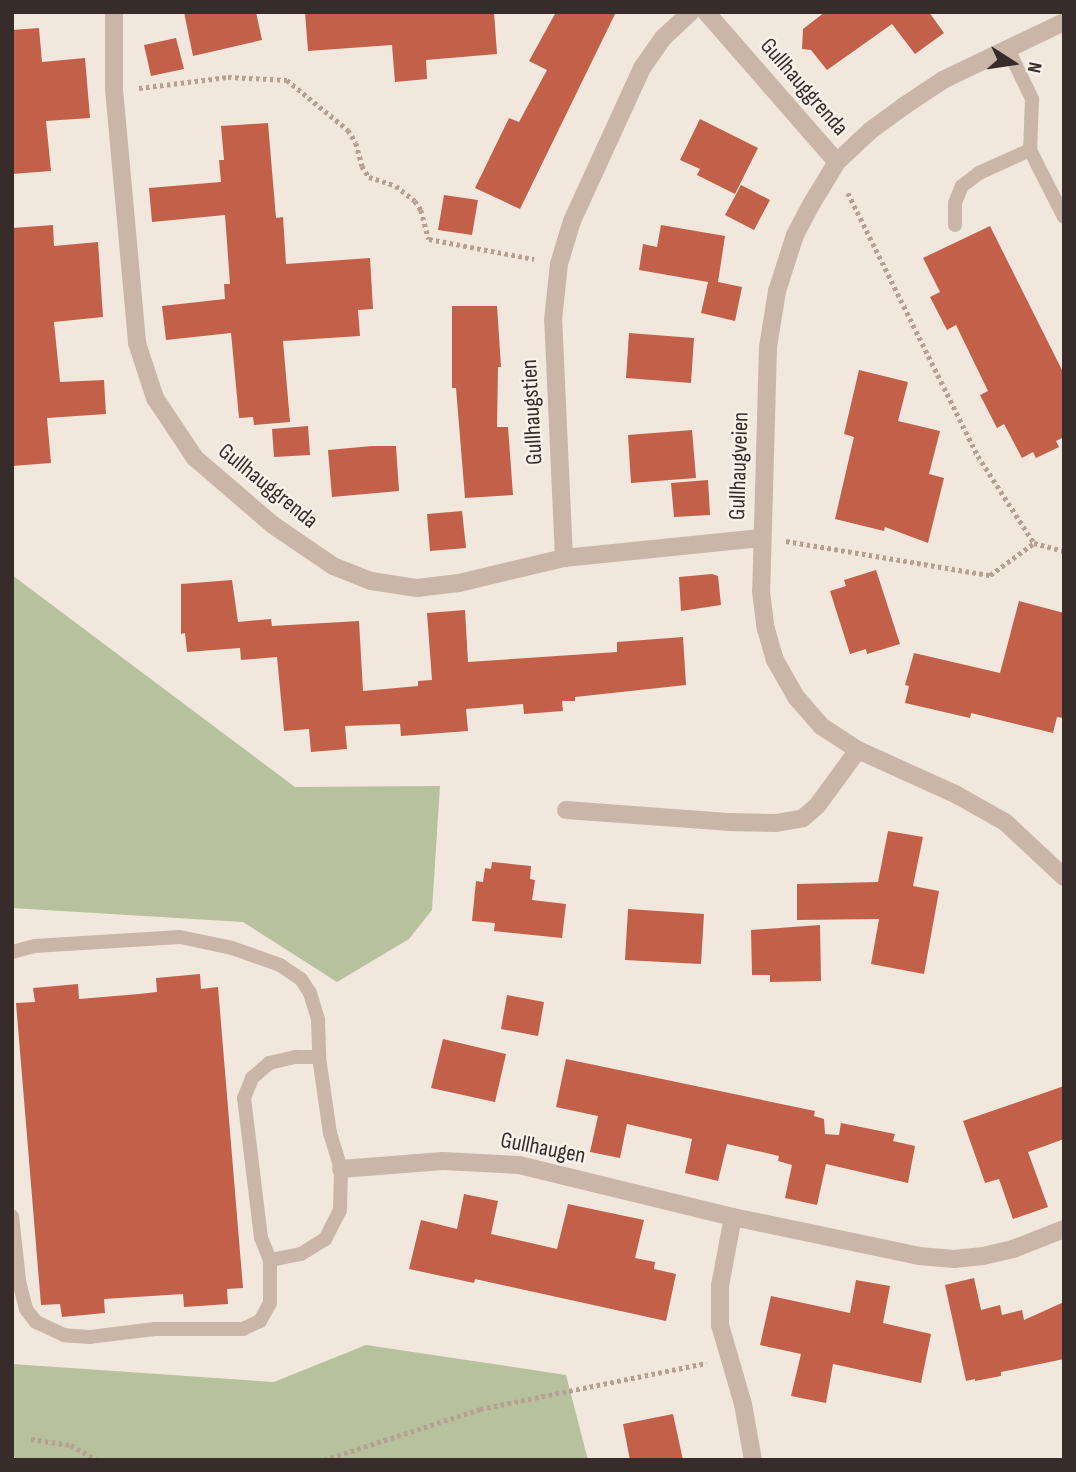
<!DOCTYPE html>
<html>
<head>
<meta charset="utf-8">
<style>
	body { margin:0 }
	#map { position:relative; width:1076px; height:1472px; overflow:hidden; background:#f2e7dd; font-family:"Sofia Sans Condensed",sans-serif }
	div>[style] { position:absolute }
	[style*='--x'] { left:calc(var(--x)*1px); top:calc(var(--y)*1px); width:calc(var(--w)*1px); rotate:calc(var(--a)*1deg) }
	.green>* { inset:0; background:#b7c19d }
	.building>* { inset:0; background:#c3604a }
	.path>* { height:4.5px; margin-top:-2.25px; transform-origin:0; background:repeating-linear-gradient(90deg,#b5a093 0 3.5px,transparent 0 7px) }
	.service>* { height:14px; margin:-7px; padding:0 7px; transform-origin:7px; border-radius:7px; background:#cab6a9 }
	.minor>* { height:18px; margin:-9px; padding:0 9px; transform-origin:9px; border-radius:9px; background:#cab6a9 }
	span { translate:-50% -50%; white-space:nowrap; text-align:center; line-height:1.15; -webkit-text-stroke:5px #f9f1ea; paint-order:stroke }
	.street-label { font-size:23px; color:#372c29 }
	.frame { position:absolute; inset:0; border:14px solid #372c29; pointer-events:none }
	.north { position:absolute; left:978px; top:28px; width:70px; height:70px; -webkit-text-stroke:5px #f9f1ea; paint-order:stroke; rotate:102deg; font-size:19px; font-weight:700; line-height:28px; text-align:center; color:#372c29 }
	.north::after { content:''; display:block; margin:auto; width:24px; height:32px; background:#372c29; clip-path:polygon(50% 0,100% 100%,50% 72%,0 100%) }
</style>
</head>
<body>
<div id="map">
	<div class="green">
		<div style="clip-path:polygon(12px 575px,295px 787px,440px 786px,432px 910px,409px 939px,337px 982px,243px 922px,12px 908px)"></div>
		<div style="clip-path:polygon(366px 1345px,566px 1375px,588px 1460px,12px 1460px,12px 1364px,274px 1382px)"></div>
	</div>
	<div class="building">
		<div style="clip-path:polygon(184px 12px,256px 12px,262px 40px,193px 56px)"></div>
		<div style="clip-path:polygon(305px 12px,494px 12px,497px 54px,426px 60px,427px 79px,395px 82px,392px 45px,308px 51px)"></div>
		<div style="clip-path:polygon(556px 12px,616px 12px,520px 209px,475px 188px,509px 118px,519px 122px,547px 70px,529px 61px)"></div>
		<div style="clip-path:polygon(825px 12px,929px 12px,944px 33px,915px 54px,892px 24px,827px 70px,811px 50px,802px 49px,803px 29px)"></div>
		<div style="clip-path:polygon(39px 28px,42px 62px,85px 58px,90px 118px,46px 121px,51px 171px,12px 174px,12px 30px)"></div>
		<div style="clip-path:polygon(176px 38px,184px 69px,151px 76px,144px 45px)"></div>
		<div style="clip-path:polygon(700px 119px,758px 148px,735px 194px,697px 175px,700px 169px,680px 160px)"></div>
		<div style="clip-path:polygon(268px 123px,276px 218px,283px 217px,286px 264px,370px 258px,373px 309px,358px 310px,360px 336px,283px 341px,290px 422px,254px 425px,253px 417px,239px 418px,231px 333px,166px 340px,162px 306px,225px 299px,224px 284px,230px 284px,225px 215px,152px 222px,149px 188px,221px 182px,219px 160px,224px 160px,221px 126px)"></div>
		<div style="clip-path:polygon(741px 185px,770px 200px,754px 230px,725px 215px)"></div>
		<div style="clip-path:polygon(444px 195px,478px 200px,472px 235px,438px 230px)"></div>
		<div style="clip-path:polygon(53px 225px,54px 246px,98px 242px,103px 317px,54px 322px,60px 382px,104px 380px,106px 414px,47px 418px,51px 463px,12px 466px,12px 228px)"></div>
		<div style="clip-path:polygon(661px 225px,725px 236px,718px 282px,742px 287px,735px 321px,701px 313px,708px 282px,639px 270px,643px 244px,657px 247px)"></div>
		<div style="clip-path:polygon(990px 226px,1064px 374px,1064px 437px,1056px 441px,1059px 447px,1036px 458px,1033px 452px,1022px 458px,1004px 424px,997px 428px,980px 395px,988px 391px,956px 325px,947px 330px,930px 297px,940px 292px,923px 258px)"></div>
		<div style="clip-path:polygon(452px 306px,497px 306px,501px 367px,498px 367px,497px 427px,508px 427px,513px 495px,465px 498px,456px 388px,452px 388px)"></div>
		<div style="clip-path:polygon(629px 333px,694px 338px,691px 383px,626px 378px)"></div>
		<div style="clip-path:polygon(859px 370px,908px 382px,898px 421px,940px 431px,929px 474px,944px 478px,928px 543px,885px 527px,884px 531px,835px 519px,854px 437px,844px 434px)"></div>
		<div style="clip-path:polygon(308px 426px,310px 455px,274px 457px,272px 429px)"></div>
		<div style="clip-path:polygon(692px 430px,696px 478px,631px 483px,628px 435px)"></div>
		<div style="clip-path:polygon(372px 446px,396px 446px,399px 491px,332px 497px,328px 450px)"></div>
		<div style="clip-path:polygon(708px 480px,710px 515px,674px 517px,671px 483px)"></div>
		<div style="clip-path:polygon(462px 511px,466px 548px,430px 551px,427px 514px)"></div>
		<div style="clip-path:polygon(876px 570px,900px 644px,867px 654px,866px 649px,850px 654px,830px 591px,846px 586px,844px 580px)"></div>
		<div style="clip-path:polygon(712px 574px,718px 576px,721px 605px,681px 611px,679px 577px)"></div>
		<div style="clip-path:polygon(232px 580px,238px 622px,271px 619px,272px 626px,359px 621px,363px 691px,418px 686px,418px 681px,432px 680px,427px 613px,465px 610px,468px 662px,617px 652px,617px 642px,683px 637px,686px 685px,575px 697px,575px 701px,562px 701px,563px 711px,524px 714px,523px 704px,466px 709px,468px 731px,401px 736px,400px 724px,345px 726px,347px 749px,311px 752px,309px 729px,284px 731px,277px 657px,241px 660px,240px 648px,187px 652px,185px 633px,181px 634px,181px 584px)"></div>
		<div style="clip-path:polygon(1019px 601px,1064px 613px,1064px 718px,1057px 717px,1053px 733px,971px 713px,970px 718px,905px 703px,909px 686px,905px 685px,914px 653px,1000px 673px)"></div>
		<div style="clip-path:polygon(888px 831px,923px 837px,913px 886px,939px 891px,924px 974px,871px 964px,879px 919px,797px 920px,797px 884px,878px 882px)"></div>
		<div style="clip-path:polygon(492px 862px,531px 866px,530px 879px,535px 880px,532px 900px,566px 904px,562px 938px,494px 931px,495px 923px,472px 921px,476px 881px,483px 882px,485px 868px,491px 869px)"></div>
		<div style="clip-path:polygon(628px 909px,704px 914px,701px 964px,625px 960px)"></div>
		<div style="clip-path:polygon(820px 925px,821px 981px,770px 982px,770px 975px,752px 975px,751px 930px)"></div>
		<div style="clip-path:polygon(200px 974px,201px 989px,218px 987px,243px 1288px,227px 1289px,228px 1304px,184px 1307px,183px 1294px,104px 1299px,105px 1313px,62px 1317px,60px 1304px,41px 1305px,16px 1003px,35px 1002px,33px 988px,78px 984px,79px 999px,139px 994px,157px 992px,156px 978px)"></div>
		<div style="clip-path:polygon(507px 995px,544px 1002px,538px 1036px,501px 1029px)"></div>
		<div style="clip-path:polygon(443px 1039px,506px 1054px,495px 1102px,431px 1088px)"></div>
		<div style="clip-path:polygon(566px 1059px,815px 1111px,814px 1116px,824px 1119px,825px 1134px,839px 1135px,841px 1123px,895px 1134px,893px 1141px,915px 1146px,908px 1183px,826px 1164px,817px 1205px,785px 1198px,792px 1165px,778px 1161px,779px 1156px,727px 1144px,718px 1181px,685px 1173px,692px 1139px,627px 1124px,620px 1158px,590px 1152px,598px 1116px,556px 1107px)"></div>
		<div style="clip-path:polygon(1064px 1086px,1064px 1139px,1028px 1152px,1048px 1207px,1013px 1219px,999px 1179px,985px 1183px,963px 1121px)"></div>
		<div style="clip-path:polygon(464px 1194px,498px 1201px,491px 1234px,557px 1249px,568px 1204px,644px 1220px,635px 1258px,655px 1262px,654px 1269px,676px 1274px,666px 1321px,475px 1279px,474px 1283px,409px 1269px,421px 1220px,457px 1229px)"></div>
		<div style="clip-path:polygon(974px 1278px,981px 1310px,1000px 1305px,1002px 1315px,1022px 1310px,1024px 1320px,1064px 1302px,1064px 1359px,1001px 1372px,1001px 1376px,975px 1381px,975px 1379px,966px 1381px,945px 1285px)"></div>
		<div style="clip-path:polygon(856px 1280px,890px 1286px,883px 1323px,931px 1334px,921px 1383px,833px 1364px,826px 1403px,791px 1396px,801px 1354px,760px 1345px,771px 1296px,850px 1313px)"></div>
		<div style="clip-path:polygon(673px 1414px,683px 1460px,630px 1460px,623px 1424px)"></div>
	</div>
	<div class="path">
		<div style="--x:139;--y:88;--w:90;--a:-7"></div>
		<div style="--x:228;--y:77;--w:59;--a:2.9"></div>
		<div style="--x:287;--y:80;--w:79;--a:39.3"></div>
		<div style="--x:348;--y:130;--w:15;--a:58"></div>
		<div style="--x:356;--y:143;--w:24;--a:75"></div>
		<div style="--x:362;--y:166;--w:13;--a:58"></div>
		<div style="--x:369;--y:177;--w:28;--a:18"></div>
		<div style="--x:396;--y:186;--w:24;--a:38"></div>
		<div style="--x:415;--y:201;--w:11;--a:56"></div>
		<div style="--x:421;--y:210;--w:30;--a:75"></div>
		<div style="--x:429;--y:239;--w:107;--a:10.8"></div>
		<div style="--x:848;--y:193;--w:293;--a:63.7"></div>
		<div style="--x:978;--y:456;--w:103;--a:57.2"></div>
		<div style="--x:1034;--y:543;--w:31;--a:15"></div>
		<div style="--x:786;--y:541;--w:207;--a:9.5"></div>
		<div style="--x:990;--y:575;--w:54;--a:-36"></div>
		<div style="--x:31;--y:1439;--w:40;--a:8.5"></div>
		<div style="--x:71;--y:1445;--w:30;--a:30"></div>
		<div style="--x:324;--y:1460;--w:164;--a:-18.1"></div>
		<div style="--x:480;--y:1409;--w:231;--a:-11.5"></div>
	</div>
	<div class="service">
		<div style="--x:1007;--y:47;--w:58;--a:64.3"></div>
		<div style="--x:1032;--y:99;--w:51;--a:92.2"></div>
		<div style="--x:1030;--y:150;--w:75;--a:63.1"></div>
		<div style="--x:955;--y:225;--w:22;--a:-90"></div>
		<div style="--x:955;--y:203;--w:18;--a:-68"></div>
		<div style="--x:962;--y:186;--w:21;--a:-37"></div>
		<div style="--x:979;--y:173;--w:56;--a:-24.3"></div>
		<div style="--x:12;--y:952;--w:24;--a:-15"></div>
		<div style="--x:35;--y:946;--w:145;--a:-3.6"></div>
		<div style="--x:180;--y:937;--w:53;--a:11.9"></div>
		<div style="--x:232;--y:948;--w:51;--a:19.5"></div>
		<div style="--x:280;--y:965;--w:25;--a:34"></div>
		<div style="--x:301;--y:979;--w:17;--a:57"></div>
		<div style="--x:310;--y:993;--w:28;--a:73"></div>
		<div style="--x:318;--y:1020;--w:37;--a:88"></div>
		<div style="--x:319;--y:1057;--w:77;--a:81.8"></div>
		<div style="--x:330;--y:1133;--w:38;--a:73"></div>
		<div style="--x:341;--y:1169;--w:41;--a:91.4"></div>
		<div style="--x:340;--y:1210;--w:33;--a:117"></div>
		<div style="--x:325;--y:1239;--w:28;--a:148"></div>
		<div style="--x:301;--y:1254;--w:32;--a:169"></div>
		<div style="--x:270;--y:1260;--w:43;--a:90"></div>
		<div style="--x:270;--y:1303;--w:21;--a:119"></div>
		<div style="--x:260;--y:1321;--w:19;--a:155"></div>
		<div style="--x:243;--y:1329;--w:88;--a:180"></div>
		<div style="--x:155;--y:1329;--w:65;--a:173"></div>
		<div style="--x:90;--y:1337;--w:26;--a:-176"></div>
		<div style="--x:64;--y:1335;--w:31;--a:-155"></div>
		<div style="--x:36;--y:1322;--w:16;--a:-128"></div>
		<div style="--x:26;--y:1309;--w:30;--a:-104"></div>
		<div style="--x:19;--y:1280;--w:64;--a:-96.2"></div>
		<div style="--x:270;--y:1260;--w:24;--a:-112"></div>
		<div style="--x:261;--y:1238;--w:141;--a:-96.9"></div>
		<div style="--x:244;--y:1098;--w:22;--a:-68"></div>
		<div style="--x:252;--y:1078;--w:23;--a:-41"></div>
		<div style="--x:269;--y:1063;--w:28;--a:-13"></div>
		<div style="--x:296;--y:1057;--w:23;--a:0"></div>
	</div>
	<div class="minor">
		<div style="--x:114;--y:12;--w:77;--a:90"></div>
		<div style="--x:114;--y:89;--w:255;--a:84.8"></div>
		<div style="--x:137;--y:343;--w:58;--a:71.9"></div>
		<div style="--x:155;--y:398;--w:72;--a:56.3"></div>
		<div style="--x:195;--y:458;--w:103;--a:40.7"></div>
		<div style="--x:273;--y:525;--w:73;--a:34.3"></div>
		<div style="--x:333;--y:566;--w:41;--a:21.5"></div>
		<div style="--x:371;--y:581;--w:47;--a:8.7"></div>
		<div style="--x:417;--y:588;--w:42;--a:-6.8"></div>
		<div style="--x:459;--y:583;--w:108;--a:-13.4"></div>
		<div style="--x:564;--y:558;--w:198;--a:-5.8"></div>
		<div style="--x:706;--y:12;--w:199;--a:48.9"></div>
		<div style="--x:1064;--y:22;--w:134;--a:154.4"></div>
		<div style="--x:943;--y:80;--w:47;--a:146.3"></div>
		<div style="--x:904;--y:106;--w:42;--a:143.7"></div>
		<div style="--x:870;--y:131;--w:45;--a:136.8"></div>
		<div style="--x:837;--y:162;--w:48;--a:121.4"></div>
		<div style="--x:812;--y:203;--w:36;--a:118"></div>
		<div style="--x:795;--y:235;--w:59;--a:107.8"></div>
		<div style="--x:777;--y:291;--w:57;--a:99.1"></div>
		<div style="--x:768;--y:347;--w:244;--a:91.6"></div>
		<div style="--x:761;--y:591;--w:38;--a:83"></div>
		<div style="--x:766;--y:629;--w:32;--a:74"></div>
		<div style="--x:775;--y:660;--w:43;--a:60.4"></div>
		<div style="--x:796;--y:697;--w:38;--a:49"></div>
		<div style="--x:821;--y:726;--w:44;--a:33"></div>
		<div style="--x:858;--y:750;--w:109;--a:24.4"></div>
		<div style="--x:957;--y:795;--w:55;--a:29.4"></div>
		<div style="--x:1005;--y:822;--w:81;--a:43"></div>
		<div style="--x:564;--y:558;--w:238;--a:-92.6"></div>
		<div style="--x:553;--y:320;--w:56;--a:-83.9"></div>
		<div style="--x:559;--y:264;--w:45;--a:-73.2"></div>
		<div style="--x:572;--y:221;--w:168;--a:-65.4"></div>
		<div style="--x:642;--y:68;--w:38;--a:-55"></div>
		<div style="--x:664;--y:37;--w:37;--a:-43"></div>
		<div style="--x:566;--y:810;--w:162;--a:4.2"></div>
		<div style="--x:728;--y:822;--w:48;--a:1.2"></div>
		<div style="--x:776;--y:823;--w:27;--a:-10"></div>
		<div style="--x:803;--y:818;--w:18;--a:-41"></div>
		<div style="--x:817;--y:806;--w:69;--a:-53.8"></div>
		<div style="--x:341;--y:1169;--w:102;--a:-4.5"></div>
		<div style="--x:443;--y:1161;--w:76;--a:3"></div>
		<div style="--x:519;--y:1165;--w:220;--a:13.7"></div>
		<div style="--x:733;--y:1217;--w:190;--a:11.8"></div>
		<div style="--x:919;--y:1256;--w:35;--a:5"></div>
		<div style="--x:954;--y:1259;--w:29;--a:-6"></div>
		<div style="--x:983;--y:1256;--w:31;--a:-13"></div>
		<div style="--x:1013;--y:1249;--w:55;--a:-21.4"></div>
		<div style="--x:733;--y:1217;--w:70;--a:100.7"></div>
		<div style="--x:720;--y:1286;--w:39;--a:90"></div>
		<div style="--x:720;--y:1325;--w:82;--a:73.8"></div>
		<div style="--x:743;--y:1404;--w:57;--a:79.9"></div>
	</div>
	<div class="street-label">
		<span style="left:804px;top:87px;rotate:49deg">Gullhauggrenda</span>
		<span style="left:532px;top:412px;rotate:-93deg">Gullhaugstien</span>
		<span style="left:739px;top:466px;rotate:-88deg">Gullhaugveien</span>
		<span style="left:268px;top:486px;rotate:39deg">Gullhauggrenda</span>
		<span style="left:543px;top:1148px;rotate:11deg">Gullhaugen</span>
	</div>
	<div class="frame"></div>
	<div class="north">N</div>
</div>
</body>
</html>
